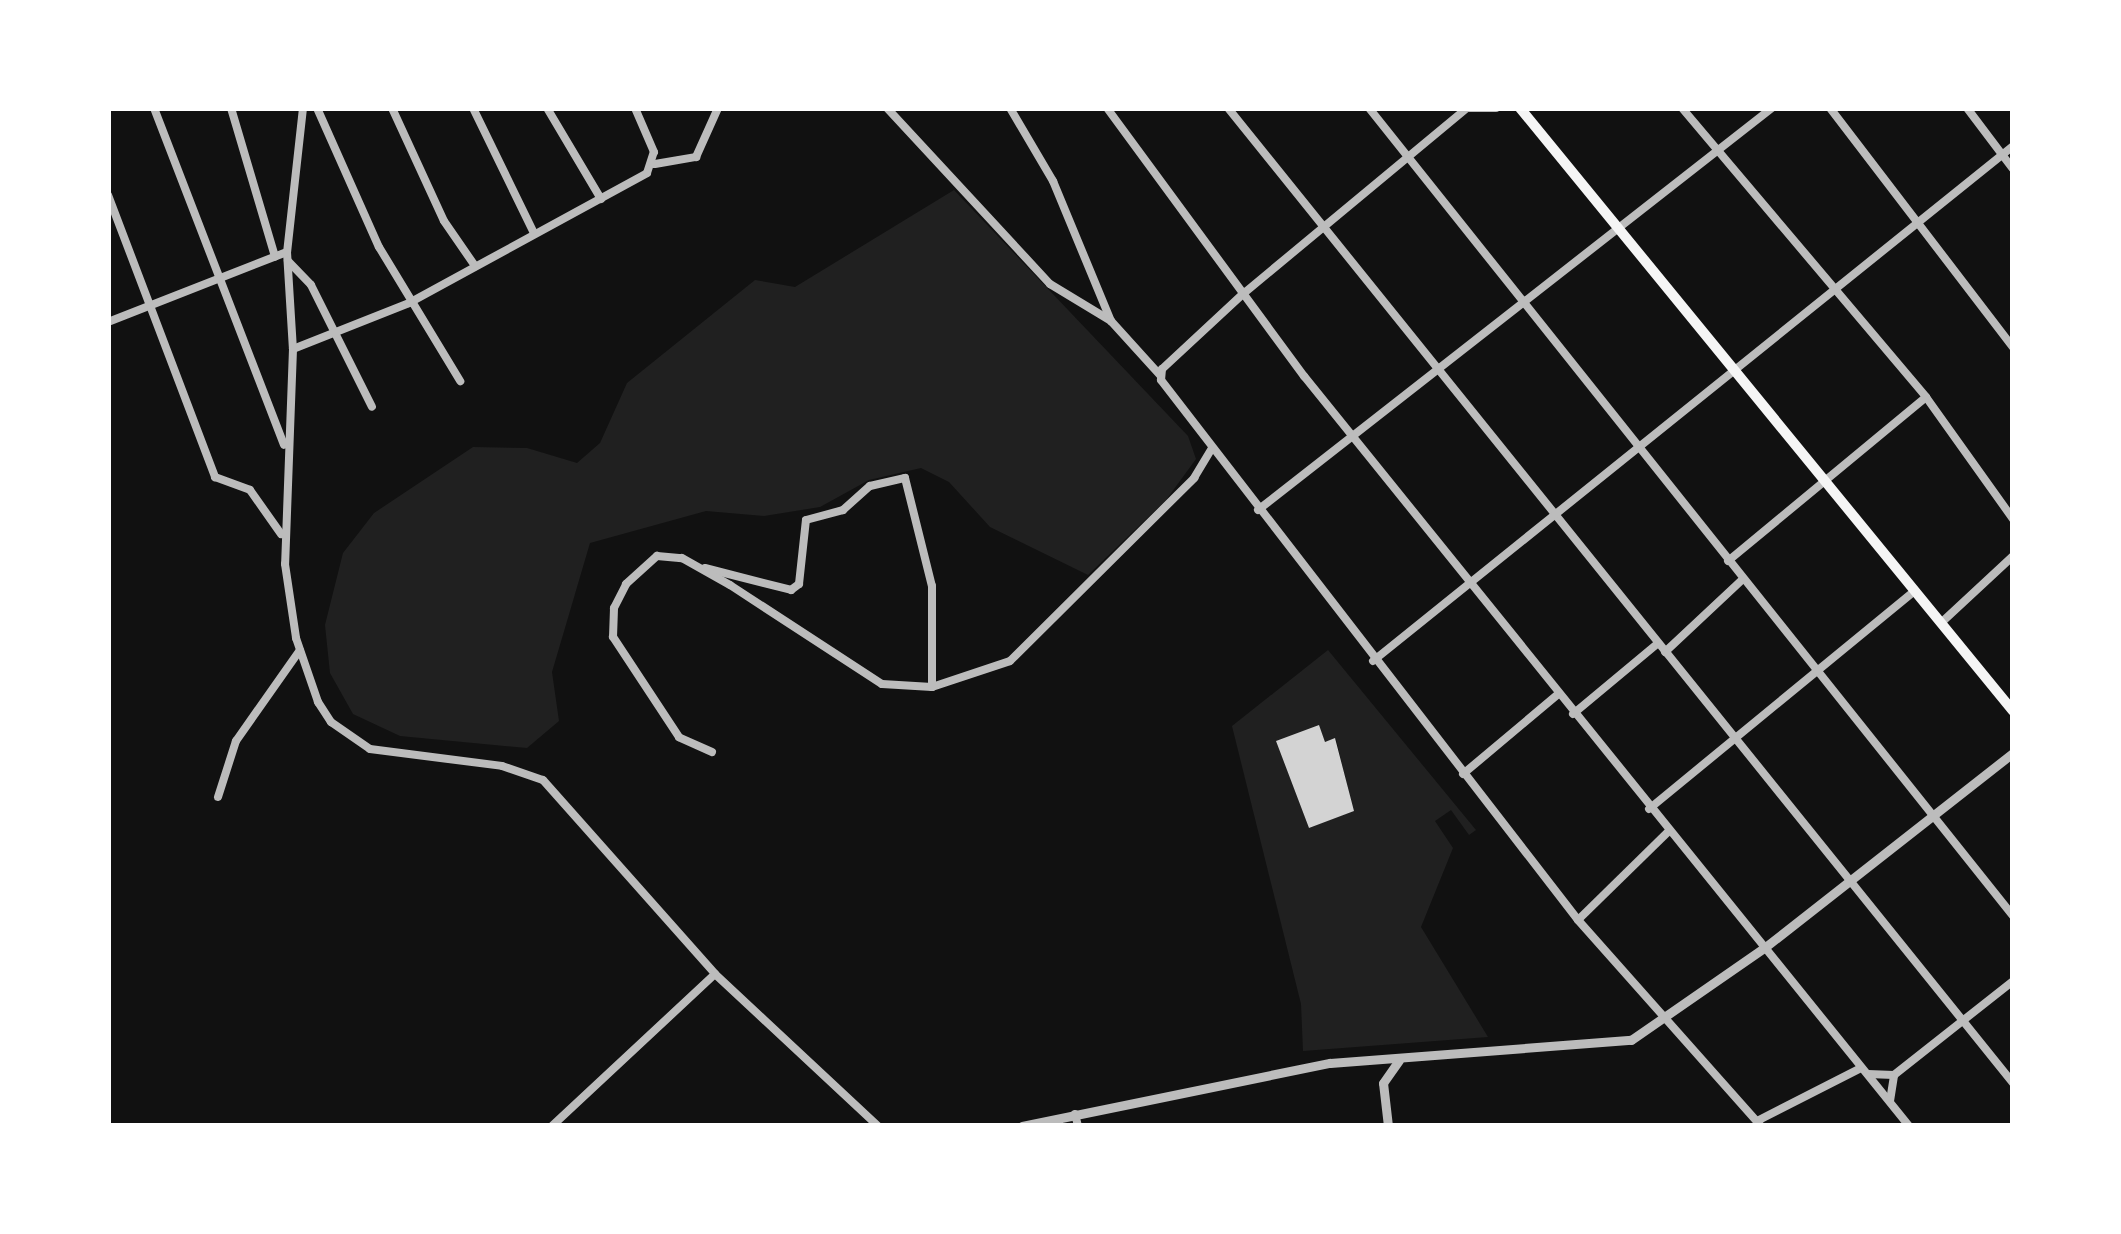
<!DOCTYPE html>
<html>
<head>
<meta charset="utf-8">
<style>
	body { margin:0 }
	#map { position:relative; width:2121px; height:1234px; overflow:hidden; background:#111; font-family:Jost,sans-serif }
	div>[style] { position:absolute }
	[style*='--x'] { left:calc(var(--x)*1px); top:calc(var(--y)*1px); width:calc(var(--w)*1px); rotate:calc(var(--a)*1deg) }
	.green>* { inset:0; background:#202020 }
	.building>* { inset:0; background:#d3d3d3 }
	.minor>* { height:8px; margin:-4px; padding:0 4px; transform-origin:4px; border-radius:4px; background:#bcbcbc }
	.tertiary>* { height:9px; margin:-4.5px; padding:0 4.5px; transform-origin:4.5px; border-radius:4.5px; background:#bcbcbc }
	.secondary>* { height:10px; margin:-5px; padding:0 5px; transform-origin:5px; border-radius:5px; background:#f5f5f5 }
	span { translate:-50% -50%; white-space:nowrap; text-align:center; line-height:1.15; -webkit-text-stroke:9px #fff; paint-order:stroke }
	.frame { position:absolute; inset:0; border:111px solid #fff; pointer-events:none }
</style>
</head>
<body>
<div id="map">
	<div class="green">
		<div style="clip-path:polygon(954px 190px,1188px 436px,1196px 459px,1166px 500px,1088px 575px,990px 527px,949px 482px,921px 468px,869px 480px,820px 507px,764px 516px,706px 511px,590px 543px,552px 672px,559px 721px,527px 748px,400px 736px,353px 714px,330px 673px,325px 625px,343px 553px,374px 513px,473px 447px,527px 448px,577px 463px,600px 443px,627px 383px,755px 280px,795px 287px)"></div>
		<div style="clip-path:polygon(evenodd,1328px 650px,1476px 830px,1469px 835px,1451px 810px,1435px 821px,1453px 848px,1421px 927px,1488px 1037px,1303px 1051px,1301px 1004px,1232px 726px,1328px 650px,1319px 726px,1325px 742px,1336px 739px,1353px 811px,1309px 828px,1277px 742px,1319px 726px)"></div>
	</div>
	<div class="building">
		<div style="clip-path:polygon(1319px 725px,1325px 742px,1335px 738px,1354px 811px,1309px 828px,1276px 741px)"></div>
	</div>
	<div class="minor">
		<div style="--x:154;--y:108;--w:361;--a:68.9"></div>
		<div style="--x:231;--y:108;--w:155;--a:73.5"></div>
		<div style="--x:303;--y:108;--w:145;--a:96.3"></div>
		<div style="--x:287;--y:252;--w:97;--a:86.5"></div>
		<div style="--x:293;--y:349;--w:215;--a:92.1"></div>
		<div style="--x:285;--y:564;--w:75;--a:81.5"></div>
		<div style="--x:296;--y:638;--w:68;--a:71"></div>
		<div style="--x:318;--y:702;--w:24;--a:57"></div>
		<div style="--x:331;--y:722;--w:47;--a:34.7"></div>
		<div style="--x:370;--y:749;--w:133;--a:7.3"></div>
		<div style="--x:502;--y:766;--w:43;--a:18.9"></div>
		<div style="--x:543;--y:780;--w:259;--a:48.4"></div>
		<div style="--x:715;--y:974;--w:223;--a:43"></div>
		<div style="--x:317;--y:108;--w:152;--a:66"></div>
		<div style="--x:379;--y:247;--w:157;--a:58.8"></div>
		<div style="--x:392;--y:108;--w:124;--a:65.3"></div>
		<div style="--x:444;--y:221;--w:55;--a:55.4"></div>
		<div style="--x:473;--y:108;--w:137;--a:64"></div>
		<div style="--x:547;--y:108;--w:106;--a:59.3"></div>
		<div style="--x:887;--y:108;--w:240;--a:47.2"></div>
		<div style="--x:1050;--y:284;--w:71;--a:31.2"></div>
		<div style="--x:1010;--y:108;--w:85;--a:59.5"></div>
		<div style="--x:1053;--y:181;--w:152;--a:67.5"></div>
		<div style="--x:1111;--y:321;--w:73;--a:47.8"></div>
		<div style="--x:1107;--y:108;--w:333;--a:53.7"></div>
		<div style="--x:1304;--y:376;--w:964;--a:51.11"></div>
		<div style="--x:1228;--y:108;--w:1252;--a:51.16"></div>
		<div style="--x:1369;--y:108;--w:1033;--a:51.44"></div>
		<div style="--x:1467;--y:108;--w:288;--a:140.3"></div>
		<div style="--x:1245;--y:292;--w:113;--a:137.1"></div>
		<div style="--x:1162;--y:369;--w:11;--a:95"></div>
		<div style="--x:1161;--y:380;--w:682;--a:52.32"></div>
		<div style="--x:1578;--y:920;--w:276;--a:48.4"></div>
		<div style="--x:1469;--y:108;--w:27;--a:0"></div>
		<div style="--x:1682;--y:108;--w:378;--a:49.8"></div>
		<div style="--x:1926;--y:397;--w:150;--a:54.5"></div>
		<div style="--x:1830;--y:108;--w:301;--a:52.6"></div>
		<div style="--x:1967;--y:108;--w:76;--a:53"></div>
		<div style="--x:655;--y:164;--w:42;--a:-9.7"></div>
		<div style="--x:696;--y:157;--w:54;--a:-65.8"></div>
		<div style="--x:108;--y:195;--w:302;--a:69.2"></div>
		<div style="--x:215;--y:477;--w:37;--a:20"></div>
		<div style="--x:250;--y:490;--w:54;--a:54.8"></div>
		<div style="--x:288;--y:261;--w:33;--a:46"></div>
		<div style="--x:311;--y:285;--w:136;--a:63.4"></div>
		<div style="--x:108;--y:322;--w:192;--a:-21.4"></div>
		<div style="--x:293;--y:349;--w:125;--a:-21.6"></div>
		<div style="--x:409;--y:303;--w:271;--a:-28.6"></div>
		<div style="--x:647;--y:173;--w:22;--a:-72"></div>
		<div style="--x:654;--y:152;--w:48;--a:-113.4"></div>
		<div style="--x:1258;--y:510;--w:653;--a:-38.03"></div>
		<div style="--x:1728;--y:561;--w:257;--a:-39.6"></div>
		<div style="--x:705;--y:568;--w:89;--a:14.3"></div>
		<div style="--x:791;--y:590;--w:10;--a:-37"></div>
		<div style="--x:799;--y:584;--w:64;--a:-83.8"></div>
		<div style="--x:806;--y:520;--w:38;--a:-15"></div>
		<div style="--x:843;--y:510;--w:36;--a:-42"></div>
		<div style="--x:870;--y:486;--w:36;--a:-13"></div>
		<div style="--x:905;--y:478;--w:111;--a:76"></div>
		<div style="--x:932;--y:586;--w:101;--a:90"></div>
		<div style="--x:1942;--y:622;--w:97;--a:-42.9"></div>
		<div style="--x:1665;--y:652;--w:104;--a:-43.1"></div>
		<div style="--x:1373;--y:661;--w:821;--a:-38.82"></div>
		<div style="--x:1573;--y:714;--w:109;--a:-39.8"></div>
		<div style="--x:712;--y:752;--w:36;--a:-156"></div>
		<div style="--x:679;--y:737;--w:120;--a:-123.4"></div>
		<div style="--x:613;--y:637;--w:29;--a:-88"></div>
		<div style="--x:614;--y:608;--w:27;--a:-63"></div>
		<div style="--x:626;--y:584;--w:42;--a:-42.1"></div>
		<div style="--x:657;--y:556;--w:25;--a:5"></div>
		<div style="--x:682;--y:558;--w:55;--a:29.4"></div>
		<div style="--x:730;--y:585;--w:181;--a:33.1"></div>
		<div style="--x:882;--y:684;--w:50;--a:3.4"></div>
		<div style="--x:932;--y:687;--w:82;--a:-18.4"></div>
		<div style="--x:1010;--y:661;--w:260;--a:-44.8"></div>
		<div style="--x:1194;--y:478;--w:33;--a:-59"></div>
		<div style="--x:1463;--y:774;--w:123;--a:-40"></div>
		<div style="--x:218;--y:797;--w:59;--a:-72.2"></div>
		<div style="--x:236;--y:741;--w:111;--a:-54.9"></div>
		<div style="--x:1649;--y:809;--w:343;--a:-39.4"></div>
		<div style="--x:1578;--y:920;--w:126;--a:-44.4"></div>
		<div style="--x:1868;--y:1074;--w:26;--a:2"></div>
		<div style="--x:1890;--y:1101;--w:26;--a:-81"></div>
		<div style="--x:1894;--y:1075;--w:152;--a:-38.3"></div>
		<div style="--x:1075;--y:1114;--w:12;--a:76"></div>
		<div style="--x:1757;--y:1121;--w:117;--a:-27"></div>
		<div style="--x:552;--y:1126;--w:223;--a:-43"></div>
	</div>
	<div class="tertiary">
		<div style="--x:1022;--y:1126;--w:314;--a:-11.6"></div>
		<div style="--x:1330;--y:1063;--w:302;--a:-4.4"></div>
		<div style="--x:1631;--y:1040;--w:162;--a:-34.7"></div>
		<div style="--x:1764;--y:948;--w:316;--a:-38.1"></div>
		<div style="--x:1388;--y:1126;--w:43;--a:-96.6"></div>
		<div style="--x:1383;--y:1083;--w:28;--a:-55"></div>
	</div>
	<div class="secondary">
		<div style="--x:1520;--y:108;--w:779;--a:50.73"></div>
	</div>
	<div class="frame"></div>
</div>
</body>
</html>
